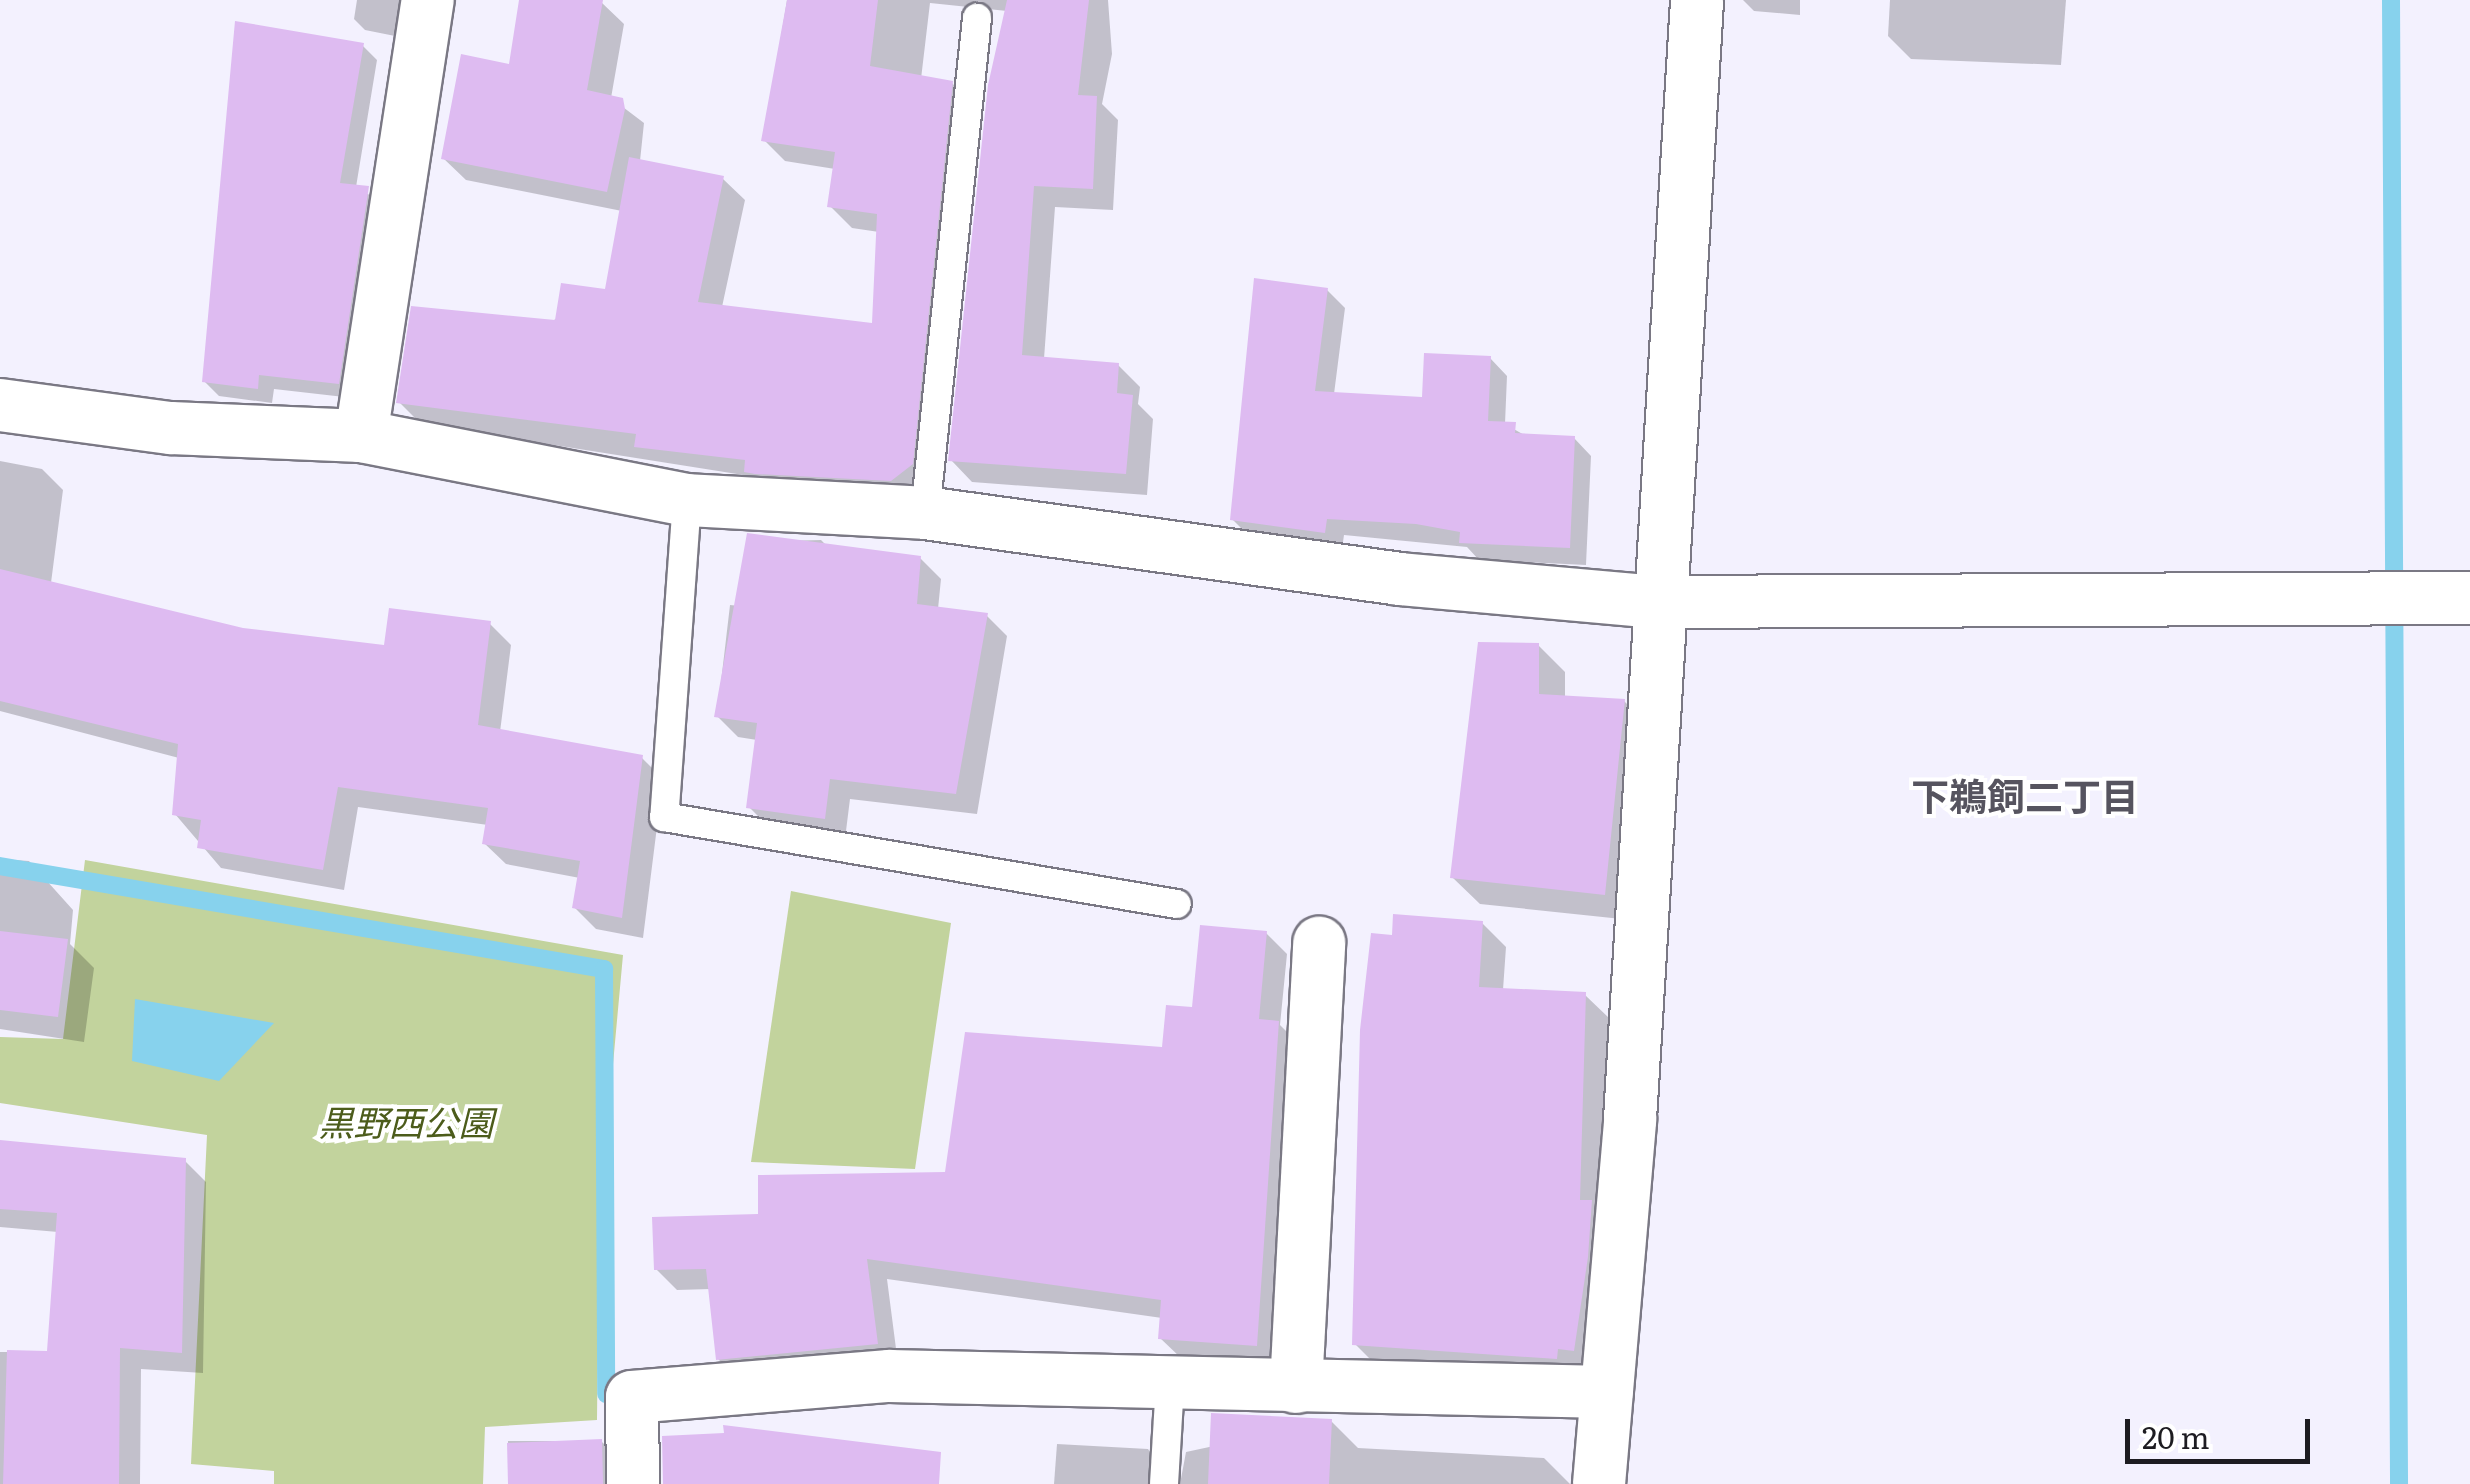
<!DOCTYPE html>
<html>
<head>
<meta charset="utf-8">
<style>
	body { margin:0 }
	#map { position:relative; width:2470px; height:1484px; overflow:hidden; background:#f3f1fe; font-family:Literata,"Noto Sans JP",serif }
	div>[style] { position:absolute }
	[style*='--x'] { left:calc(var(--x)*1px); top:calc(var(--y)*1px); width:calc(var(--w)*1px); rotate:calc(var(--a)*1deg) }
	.green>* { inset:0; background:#c2d39d }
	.water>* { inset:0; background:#87d2ed }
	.shadow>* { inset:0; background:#0003 }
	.stream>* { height:18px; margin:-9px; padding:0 9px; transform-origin:9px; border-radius:9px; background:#87d2ed }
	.building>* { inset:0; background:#debbf1 }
	.roads { filter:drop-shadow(2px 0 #7a7884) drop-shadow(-2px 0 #7a7884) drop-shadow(0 2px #7a7884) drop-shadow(0 -2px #7a7884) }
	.service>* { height:28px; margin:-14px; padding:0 14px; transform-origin:14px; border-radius:14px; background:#fff }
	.minor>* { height:52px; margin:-26px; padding:0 26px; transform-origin:26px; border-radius:26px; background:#fff }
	span { translate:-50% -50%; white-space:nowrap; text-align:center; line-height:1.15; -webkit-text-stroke:8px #fff; paint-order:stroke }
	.park-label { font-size:35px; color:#4c5c1b; font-style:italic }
	.neighbourhood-label { font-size:38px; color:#56545f; font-weight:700 }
	.scale { position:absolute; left:2125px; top:1419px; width:185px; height:45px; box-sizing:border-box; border:5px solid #1d1c21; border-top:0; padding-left:12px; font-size:30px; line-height:35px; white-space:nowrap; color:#1d1c21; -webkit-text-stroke:8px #fff; paint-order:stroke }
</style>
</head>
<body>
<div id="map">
	<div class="green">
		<div style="clip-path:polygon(85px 860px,623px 955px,599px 1217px,597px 1420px,485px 1427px,483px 1484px,274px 1484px,274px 1471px,191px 1464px,207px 1135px,0 1103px,0 1037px,63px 1039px)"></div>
		<div style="clip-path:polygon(791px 891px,951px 923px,915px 1169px,751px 1162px)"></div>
	</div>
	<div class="water">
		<div style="clip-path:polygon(135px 999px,274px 1023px,219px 1081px,132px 1061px)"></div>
	</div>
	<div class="shadow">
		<div style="clip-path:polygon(357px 0,414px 0,405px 38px,365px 30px,354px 19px)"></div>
		<div style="clip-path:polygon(521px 0,601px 2px,624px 24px,611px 98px,644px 123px,640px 161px,723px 179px,745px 200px,722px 307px,875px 326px,879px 232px,852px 228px,830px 206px,835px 169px,785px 161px,764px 140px,787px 0,1108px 0,1112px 54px,1102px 104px,1118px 120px,1113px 210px,1055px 207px,1044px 359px,1118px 365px,1140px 387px,1138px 404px,1153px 419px,1147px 495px,972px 482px,951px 460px,1007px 11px,930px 3px,921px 79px,952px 83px,973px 105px,914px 502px,421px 424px,399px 402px,607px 292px,622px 211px,466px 180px,443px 158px,511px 67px)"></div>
		<div style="clip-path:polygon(1743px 0,1800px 0,1800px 15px,1754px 11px)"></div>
		<div style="clip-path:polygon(1890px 0,2066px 0,2061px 65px,1911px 59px,1888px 36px)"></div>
		<div style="clip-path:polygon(362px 45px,377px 60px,356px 187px,383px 203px,353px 398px,274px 389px,272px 403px,219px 396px,204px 381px)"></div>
		<div style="clip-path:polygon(1327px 290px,1345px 308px,1334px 394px,1424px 399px,1490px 358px,1507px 376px,1505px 424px,1526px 436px,1574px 438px,1591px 456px,1586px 565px,1479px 560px,1467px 547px,1344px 535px,1342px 549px,1250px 537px,1232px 519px)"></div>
		<div style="clip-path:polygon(0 461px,42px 469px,63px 490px,51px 583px,242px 630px,387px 647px,490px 624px,511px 645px,500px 732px,642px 758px,663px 779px,643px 938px,596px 929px,574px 907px,580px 878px,506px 864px,484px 843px,488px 825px,358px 807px,344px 890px,221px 868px,175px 814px,179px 758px,0 711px)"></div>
		<div style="clip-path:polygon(821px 540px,831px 550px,920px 558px,941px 579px,938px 609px,986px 615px,1007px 636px,977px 814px,850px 799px,845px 839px,770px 828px,749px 807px,757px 740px,738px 737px,717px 716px,730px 605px,740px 606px,748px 542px)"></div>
		<div style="clip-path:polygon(1538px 645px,1565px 672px,1565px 698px,1624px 701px,1651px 728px,1631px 920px,1480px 904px,1453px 878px)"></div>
		<div style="clip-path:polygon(0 859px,29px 861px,73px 910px,70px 944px,94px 968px,84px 1042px,0 1029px)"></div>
		<div style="clip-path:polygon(1482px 923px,1506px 947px,1503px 990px,1585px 995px,1609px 1018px,1597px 1373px,1378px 1367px,1355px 1344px,1394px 938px)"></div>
		<div style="clip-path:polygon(1266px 933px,1287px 954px,1280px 1025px,1300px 1045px,1277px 1366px,1182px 1359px,1160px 1338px,1162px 1318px,887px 1279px,898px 1364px,740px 1380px,718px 1359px,711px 1289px,677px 1290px,656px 1269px,761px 1217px,948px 1174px,1165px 1049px)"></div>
		<div style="clip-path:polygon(0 1144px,185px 1161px,206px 1182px,203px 1373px,141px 1369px,140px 1484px,0 1484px,0 1352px,49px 1352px,58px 1232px,0 1227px)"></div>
		<div style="clip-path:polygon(1331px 1421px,1358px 1448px,1544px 1458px,1570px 1484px,1180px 1484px,1186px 1452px)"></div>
		<div style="clip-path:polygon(508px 1441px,601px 1441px,624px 1464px,626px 1484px,508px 1484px)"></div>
		<div style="clip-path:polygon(1057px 1444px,1148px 1449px,1171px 1484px,1054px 1484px)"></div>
	</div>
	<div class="stream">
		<div style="--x:2391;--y:0;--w:1484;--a:89.69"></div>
		<div style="--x:0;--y:866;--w:613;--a:9.68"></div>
		<div style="--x:604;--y:969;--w:425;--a:89.7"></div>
	</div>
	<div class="building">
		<div style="clip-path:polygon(519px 0,603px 0,587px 90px,623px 98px,625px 109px,607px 192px,441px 159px,461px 54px,509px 64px)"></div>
		<div style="clip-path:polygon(787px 0,878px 0,870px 66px,953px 81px,913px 464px,891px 481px,755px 474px,744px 472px,745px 460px,634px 447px,636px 434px,396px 403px,411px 306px,555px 320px,561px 283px,605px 289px,629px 157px,724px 176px,698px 302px,872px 323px,877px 214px,827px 207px,835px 152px,761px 141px)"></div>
		<div style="clip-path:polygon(1007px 0,1089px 0,1078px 95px,1097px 96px,1093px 189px,1034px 186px,1022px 355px,1119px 363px,1117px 393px,1133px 395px,1126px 474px,948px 461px,988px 85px)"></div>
		<div style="clip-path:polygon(235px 21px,364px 43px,340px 183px,369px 186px,339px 384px,259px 375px,258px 389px,202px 382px)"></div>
		<div style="clip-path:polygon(1254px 278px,1328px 288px,1315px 391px,1422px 397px,1424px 353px,1491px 356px,1488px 421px,1516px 422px,1515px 433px,1575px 436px,1570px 548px,1459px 543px,1460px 532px,1416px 524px,1327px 519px,1325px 533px,1230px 520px)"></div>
		<div style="clip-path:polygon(747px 533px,921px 556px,917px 604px,988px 613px,956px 794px,830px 779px,825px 819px,746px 808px,757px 723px,714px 717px)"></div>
		<div style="clip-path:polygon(0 569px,243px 628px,384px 645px,389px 608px,491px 621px,478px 725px,643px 755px,622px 918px,572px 908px,580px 861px,482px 844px,488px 808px,338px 787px,323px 870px,197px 848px,201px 820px,172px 815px,178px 744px,0 701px)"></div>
		<div style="clip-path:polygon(1478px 642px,1539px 643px,1539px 694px,1625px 699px,1605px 895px,1450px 878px)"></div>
		<div style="clip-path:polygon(1393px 914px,1483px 921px,1479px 987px,1586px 992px,1580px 1200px,1592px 1200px,1588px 1257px,1574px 1351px,1558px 1349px,1557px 1359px,1352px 1345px,1360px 1030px,1371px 933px,1392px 935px)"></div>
		<div style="clip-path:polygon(1200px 925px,1267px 931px,1259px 1019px,1279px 1021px,1257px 1346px,1158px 1339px,1161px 1300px,867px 1259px,878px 1344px,716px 1360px,706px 1269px,654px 1270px,652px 1217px,758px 1214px,758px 1175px,945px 1172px,965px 1032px,1162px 1047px,1166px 1005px,1192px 1007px)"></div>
		<div style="clip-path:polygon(0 931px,68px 939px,58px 1017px,0 1010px)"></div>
		<div style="clip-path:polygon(0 1140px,186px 1158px,182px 1353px,120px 1348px,119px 1484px,3px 1484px,7px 1350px,47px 1351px,57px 1213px,0 1209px)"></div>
		<div style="clip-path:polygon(1211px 1413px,1332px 1419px,1329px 1484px,1208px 1484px)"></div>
		<div style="clip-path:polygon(723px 1425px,941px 1452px,939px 1484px,663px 1484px,662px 1436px,724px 1433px)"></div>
		<div style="clip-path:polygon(602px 1439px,603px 1484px,508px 1484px,507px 1443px)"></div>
	</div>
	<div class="roads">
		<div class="service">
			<div style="--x:687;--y:500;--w:318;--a:94.1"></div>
			<div style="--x:664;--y:817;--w:520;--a:9.63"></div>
			<div style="--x:925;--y:513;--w:498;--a:-84"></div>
			<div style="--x:1164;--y:1484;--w:100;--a:-86.6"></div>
		</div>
		<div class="minor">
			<div style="--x:0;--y:405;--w:173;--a:7.7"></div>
			<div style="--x:171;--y:428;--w:190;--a:2.4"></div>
			<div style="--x:361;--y:436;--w:332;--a:11.1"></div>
			<div style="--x:687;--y:500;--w:238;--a:3.1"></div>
			<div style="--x:925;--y:513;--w:479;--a:7.9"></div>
			<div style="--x:1399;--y:579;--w:258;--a:5.1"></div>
			<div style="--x:1656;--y:602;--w:814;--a:-0.28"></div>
			<div style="--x:361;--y:436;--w:441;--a:-81.3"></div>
			<div style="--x:1296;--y:1387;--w:445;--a:-87"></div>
			<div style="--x:633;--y:1484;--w:87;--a:-90.7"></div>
			<div style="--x:632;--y:1397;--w:258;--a:-4.7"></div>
			<div style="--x:889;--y:1376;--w:718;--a:1.28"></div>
			<div style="--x:1599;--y:1484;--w:366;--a:-85.1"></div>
			<div style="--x:1630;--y:1119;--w:1121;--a:-86.57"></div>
		</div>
	</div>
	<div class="park-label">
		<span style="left:406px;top:1121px">黒野西公園</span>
	</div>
	<div class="neighbourhood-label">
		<span style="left:2025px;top:795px">下鵜飼二丁目</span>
	</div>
	<div class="scale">20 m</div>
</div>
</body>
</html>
